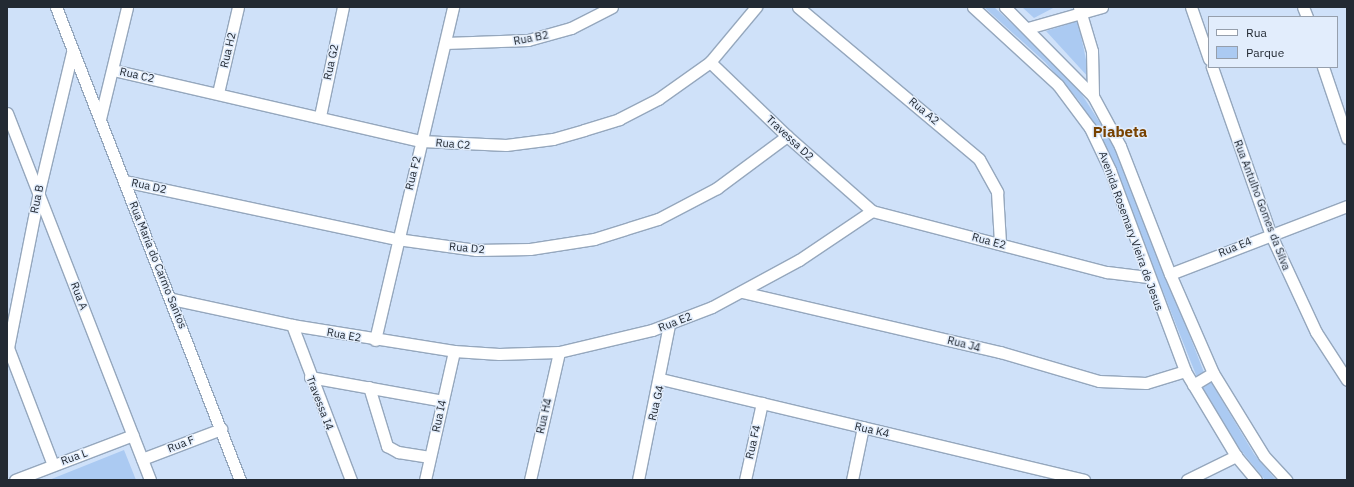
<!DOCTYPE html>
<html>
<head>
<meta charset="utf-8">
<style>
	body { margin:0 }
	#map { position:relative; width:1354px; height:487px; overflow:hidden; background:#cfe1f9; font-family:"IBM Plex Sans",sans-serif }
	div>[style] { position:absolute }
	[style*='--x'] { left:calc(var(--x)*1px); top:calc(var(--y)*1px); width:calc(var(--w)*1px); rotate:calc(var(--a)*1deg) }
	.green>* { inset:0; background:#abcaf2 }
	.roads { filter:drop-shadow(1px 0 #95a7bd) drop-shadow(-1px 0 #95a7bd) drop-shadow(0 1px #95a7bd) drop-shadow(0 -1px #95a7bd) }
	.minor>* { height:11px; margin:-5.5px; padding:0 5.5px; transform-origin:5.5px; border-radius:5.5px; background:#fff }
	span { translate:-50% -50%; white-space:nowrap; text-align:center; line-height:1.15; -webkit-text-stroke:3px #e2edfc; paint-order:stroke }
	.street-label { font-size:11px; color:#232a33 }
	.district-label { font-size:15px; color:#784201; font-weight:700 }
	.frame { position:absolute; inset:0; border:8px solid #232a33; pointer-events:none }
	.legend { position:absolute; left:1208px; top:16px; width:130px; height:52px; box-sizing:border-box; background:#e2edfc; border:1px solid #969fac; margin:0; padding:5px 7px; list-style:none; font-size:12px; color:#232a33 }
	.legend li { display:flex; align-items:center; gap:8px; height:20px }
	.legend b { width:20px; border:1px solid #969fac }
</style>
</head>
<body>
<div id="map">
	<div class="green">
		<div style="clip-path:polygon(984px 7px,994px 7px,1072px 79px,1118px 151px,1205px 375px,1198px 380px,1110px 158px,1080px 102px,1045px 62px)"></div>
		<div style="clip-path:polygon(1022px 7px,1055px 7px,1034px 18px)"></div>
		<div style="clip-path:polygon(1078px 21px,1090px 79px,1046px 31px)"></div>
		<div style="clip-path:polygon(1210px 380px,1254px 454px,1276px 480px,1265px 480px,1235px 443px,1200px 386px)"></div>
		<div style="clip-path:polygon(124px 450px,136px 480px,49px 480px)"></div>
	</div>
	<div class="roads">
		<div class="minor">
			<div style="--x:56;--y:7;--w:508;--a:68.74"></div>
			<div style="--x:798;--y:7;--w:236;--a:40"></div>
			<div style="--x:979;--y:159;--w:38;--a:61"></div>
			<div style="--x:997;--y:192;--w:51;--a:86.6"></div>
			<div style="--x:973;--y:7;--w:115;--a:42.5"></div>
			<div style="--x:1058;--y:85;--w:54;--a:53.3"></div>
			<div style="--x:1090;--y:128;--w:47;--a:64.5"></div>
			<div style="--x:1110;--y:170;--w:215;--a:69.5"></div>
			<div style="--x:1185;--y:371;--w:99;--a:59"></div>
			<div style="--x:1236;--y:456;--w:31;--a:50"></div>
			<div style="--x:1005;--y:7;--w:125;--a:45.3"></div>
			<div style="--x:1093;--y:96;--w:57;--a:61.6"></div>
			<div style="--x:1120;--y:146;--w:137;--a:68.7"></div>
			<div style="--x:1170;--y:274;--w:108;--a:66.5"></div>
			<div style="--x:1213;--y:373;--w:97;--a:58.4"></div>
			<div style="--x:1264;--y:456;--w:33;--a:47"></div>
			<div style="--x:1079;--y:7;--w:46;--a:73.5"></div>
			<div style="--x:1092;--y:51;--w:45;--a:88.7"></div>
			<div style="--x:1191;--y:7;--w:55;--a:70.9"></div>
			<div style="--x:1303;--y:7;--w:11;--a:68"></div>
			<div style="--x:1028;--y:28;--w:77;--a:-15.8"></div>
			<div style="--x:445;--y:43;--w:83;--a:-2.1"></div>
			<div style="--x:528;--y:40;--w:45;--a:-15.6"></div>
			<div style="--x:571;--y:28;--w:46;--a:-27.1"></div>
			<div style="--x:710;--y:62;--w:107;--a:43.9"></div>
			<div style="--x:787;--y:136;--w:113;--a:41.4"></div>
			<div style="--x:1212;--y:67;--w:176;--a:70.7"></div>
			<div style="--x:1270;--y:233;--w:109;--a:65.1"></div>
			<div style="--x:1316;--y:332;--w:57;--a:57.1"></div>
			<div style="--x:1323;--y:67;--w:75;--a:71.3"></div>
			<div style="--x:113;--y:70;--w:316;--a:13"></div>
			<div style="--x:421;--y:141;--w:85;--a:2.7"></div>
			<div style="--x:506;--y:145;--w:47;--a:-7.3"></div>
			<div style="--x:553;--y:139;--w:32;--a:-16"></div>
			<div style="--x:584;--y:130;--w:37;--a:-17"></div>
			<div style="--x:619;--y:119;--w:44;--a:-27.1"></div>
			<div style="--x:658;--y:99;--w:64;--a:-35.4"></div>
			<div style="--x:710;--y:62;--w:72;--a:-50.1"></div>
			<div style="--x:218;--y:93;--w:88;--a:-76.9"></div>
			<div style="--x:7;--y:113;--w:394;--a:68.7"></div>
			<div style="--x:320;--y:116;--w:111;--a:-78.1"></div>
			<div style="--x:100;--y:119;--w:115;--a:-76.4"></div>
			<div style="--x:124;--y:181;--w:279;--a:12"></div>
			<div style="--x:397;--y:239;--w:80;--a:7.9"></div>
			<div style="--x:476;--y:250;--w:54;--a:-1.1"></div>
			<div style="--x:530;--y:249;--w:65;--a:-8.9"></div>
			<div style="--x:594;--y:239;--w:67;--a:-17.4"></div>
			<div style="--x:658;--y:219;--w:67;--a:-27.7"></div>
			<div style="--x:717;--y:188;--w:87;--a:-36.6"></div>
			<div style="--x:1170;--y:274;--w:190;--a:-21"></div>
			<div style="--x:742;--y:292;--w:265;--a:13.1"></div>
			<div style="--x:1000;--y:352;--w:103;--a:16.3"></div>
			<div style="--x:1099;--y:381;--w:47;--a:2.4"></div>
			<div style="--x:1146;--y:383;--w:41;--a:-17.1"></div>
			<div style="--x:172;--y:299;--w:123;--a:12.2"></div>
			<div style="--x:292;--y:325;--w:164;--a:9.1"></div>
			<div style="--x:454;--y:351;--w:45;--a:3.8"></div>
			<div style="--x:499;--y:354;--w:60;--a:-1.9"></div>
			<div style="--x:559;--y:352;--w:96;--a:-13.3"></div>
			<div style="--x:652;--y:330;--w:64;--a:-21"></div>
			<div style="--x:712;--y:307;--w:99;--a:-28.4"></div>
			<div style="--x:799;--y:260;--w:88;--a:-33.9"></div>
			<div style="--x:872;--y:211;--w:243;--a:14.6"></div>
			<div style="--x:1107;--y:272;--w:41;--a:7"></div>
			<div style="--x:292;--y:325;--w:166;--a:69.2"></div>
			<div style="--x:375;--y:340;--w:342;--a:-76.8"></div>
			<div style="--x:310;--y:377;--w:135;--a:10.2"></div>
			<div style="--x:661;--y:379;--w:435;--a:13.4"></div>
			<div style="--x:1193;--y:385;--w:23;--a:-31"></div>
			<div style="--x:369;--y:387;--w:62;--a:73"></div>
			<div style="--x:387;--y:446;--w:13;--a:29"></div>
			<div style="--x:398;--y:452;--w:32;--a:9"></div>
			<div style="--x:142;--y:459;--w:85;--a:-20.8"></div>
			<div style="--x:53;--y:465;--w:125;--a:-111"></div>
			<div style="--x:8;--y:348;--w:160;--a:-78.8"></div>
			<div style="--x:39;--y:191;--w:143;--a:-76.6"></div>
			<div style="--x:15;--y:480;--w:126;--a:-20.9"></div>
			<div style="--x:425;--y:480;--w:132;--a:-77.3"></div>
			<div style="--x:530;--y:480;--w:131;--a:-77.2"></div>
			<div style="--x:638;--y:480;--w:158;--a:-78.7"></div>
			<div style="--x:745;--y:480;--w:79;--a:-77.6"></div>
			<div style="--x:852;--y:480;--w:54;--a:-78.3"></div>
			<div style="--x:1187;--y:480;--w:55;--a:-26.1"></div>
		</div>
	</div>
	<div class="street-label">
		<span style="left:531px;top:38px;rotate:-11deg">Rua B2</span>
		<span style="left:228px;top:50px;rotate:-77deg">Rua H2</span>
		<span style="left:331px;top:62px;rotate:-78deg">Rua G2</span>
		<span style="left:137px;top:75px;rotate:13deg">Rua C2</span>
		<span style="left:924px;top:111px;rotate:40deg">Rua A2</span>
		<span style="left:790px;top:138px;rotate:43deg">Travessa D2</span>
		<span style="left:453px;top:144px;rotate:5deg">Rua C2</span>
		<span style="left:413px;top:173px;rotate:-76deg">Rua F2</span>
		<span style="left:149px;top:186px;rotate:12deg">Rua D2</span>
		<span style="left:37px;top:199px;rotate:-78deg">Rua B</span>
		<span style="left:1262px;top:205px;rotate:69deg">Rua Antulho Gomes da Silva</span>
		<span style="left:1131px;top:231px;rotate:70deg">Avenida Rosemary Vieira de Jesus</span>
		<span style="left:989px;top:241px;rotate:15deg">Rua E2</span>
		<span style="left:1235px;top:247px;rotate:-22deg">Rua E4</span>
		<span style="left:467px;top:248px;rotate:5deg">Rua D2</span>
		<span style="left:158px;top:265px;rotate:68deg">Rua Maria do Carmo Santos</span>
		<span style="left:79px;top:296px;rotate:69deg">Rua A</span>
		<span style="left:675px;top:322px;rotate:-21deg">Rua E2</span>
		<span style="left:344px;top:335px;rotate:10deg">Rua E2</span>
		<span style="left:964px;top:344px;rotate:14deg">Rua J4</span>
		<span style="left:320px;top:403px;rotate:69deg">Travessa I4</span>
		<span style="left:656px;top:403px;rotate:-77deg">Rua G4</span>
		<span style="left:439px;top:416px;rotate:-78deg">Rua I4</span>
		<span style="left:544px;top:416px;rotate:-77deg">Rua H4</span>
		<span style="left:872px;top:430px;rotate:13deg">Rua K4</span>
		<span style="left:753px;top:442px;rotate:-77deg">Rua F4</span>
		<span style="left:181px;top:444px;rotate:-21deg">Rua F</span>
		<span style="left:74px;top:457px;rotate:-20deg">Rua L</span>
	</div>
	<div class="district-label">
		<span style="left:1120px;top:132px">Piabeta</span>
	</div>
	<div class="frame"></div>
	<ul class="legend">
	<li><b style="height:5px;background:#fff"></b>Rua</li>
	<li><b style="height:11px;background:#abcaf2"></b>Parque</li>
	</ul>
</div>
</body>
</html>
